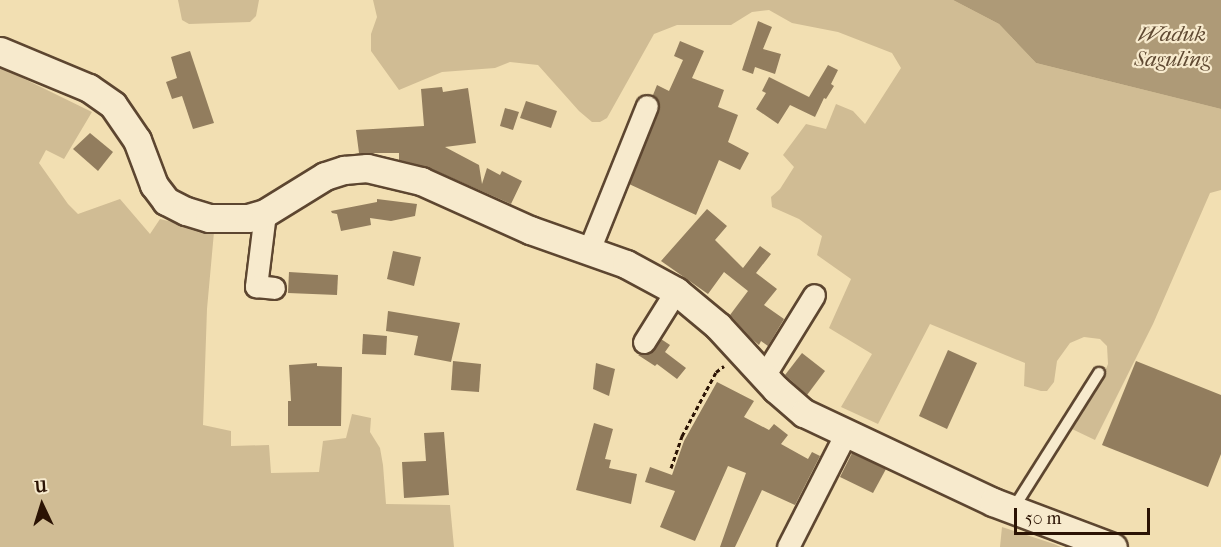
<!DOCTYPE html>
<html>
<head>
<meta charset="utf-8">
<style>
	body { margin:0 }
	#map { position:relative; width:1221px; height:547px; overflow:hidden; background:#f2dfb2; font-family:"IM FELL French Canon",serif }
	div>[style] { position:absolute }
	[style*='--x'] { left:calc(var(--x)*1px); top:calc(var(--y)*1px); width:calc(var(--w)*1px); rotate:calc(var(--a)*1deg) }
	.green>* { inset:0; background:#d0bc94 }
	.water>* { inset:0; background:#ae9a77 }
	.building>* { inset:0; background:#927d5e }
	.path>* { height:3px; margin-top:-1.5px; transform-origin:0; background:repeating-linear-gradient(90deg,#2b1304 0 4.5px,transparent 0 7.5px) }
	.roads { filter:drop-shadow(2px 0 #5d4630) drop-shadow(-2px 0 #5d4630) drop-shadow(0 2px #5d4630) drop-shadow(0 -2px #5d4630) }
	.service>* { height:10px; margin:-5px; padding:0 5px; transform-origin:5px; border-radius:5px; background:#f7eacd }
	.minor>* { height:21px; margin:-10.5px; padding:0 10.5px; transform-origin:10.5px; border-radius:10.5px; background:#f7eacd }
	.tertiary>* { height:27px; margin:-13.5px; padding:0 13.5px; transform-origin:13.5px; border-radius:13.5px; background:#f7eacd }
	span { translate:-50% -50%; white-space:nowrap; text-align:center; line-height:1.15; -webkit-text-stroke:4.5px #f7eacd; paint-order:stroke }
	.water-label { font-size:22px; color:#5f4932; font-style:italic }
	.north { position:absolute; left:12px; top:475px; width:60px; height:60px; -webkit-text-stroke:4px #f7eacd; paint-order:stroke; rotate:356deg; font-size:16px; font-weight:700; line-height:24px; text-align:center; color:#2b1304 }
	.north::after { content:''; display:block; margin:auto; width:21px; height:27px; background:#2b1304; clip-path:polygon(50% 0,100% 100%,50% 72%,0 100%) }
	.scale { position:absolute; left:1014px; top:508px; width:136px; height:27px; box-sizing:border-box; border:3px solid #2b1304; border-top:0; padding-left:8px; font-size:18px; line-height:21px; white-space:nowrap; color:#2b1304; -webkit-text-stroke:4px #f7eacd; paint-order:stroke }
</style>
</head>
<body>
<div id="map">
	<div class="green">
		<div style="clip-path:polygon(178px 0,259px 0,256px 16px,250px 22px,189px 24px,182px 20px)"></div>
		<div style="clip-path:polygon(373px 0,953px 0,999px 24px,1036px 63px,1221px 109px,1221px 190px,1210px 193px,1153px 324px,1095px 440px,1072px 429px,1099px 386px,1108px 364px,1107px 346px,1100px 339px,1084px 337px,1070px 343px,1057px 361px,1054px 382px,1047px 391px,1041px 391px,1024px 386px,1025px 363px,930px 324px,878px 424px,841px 407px,872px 354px,829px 328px,851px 279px,817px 255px,822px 236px,799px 219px,772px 207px,771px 197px,780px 189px,794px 167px,783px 155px,806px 124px,826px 129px,836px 104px,853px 111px,865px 124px,901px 68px,892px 53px,838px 32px,792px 23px,769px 10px,752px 12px,731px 25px,677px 25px,654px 34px,607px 118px,600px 122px,592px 122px,579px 111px,538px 65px,510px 62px,495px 68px,442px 72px,399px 90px,371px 51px,371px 34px,377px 17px)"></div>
		<div style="clip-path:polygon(0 67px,92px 112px,64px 159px,46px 150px,39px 163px,68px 204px,78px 214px,120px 199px,150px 234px,160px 219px,214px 232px,207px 309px,203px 425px,231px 431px,231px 446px,269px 445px,271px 473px,319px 472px,323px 441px,346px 438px,352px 414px,371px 418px,370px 432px,380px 448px,383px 465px,386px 504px,450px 505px,454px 547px,0 547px)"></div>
		<div style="clip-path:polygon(1002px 527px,1054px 544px,1061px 547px,1000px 547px)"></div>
	</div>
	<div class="water">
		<div style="clip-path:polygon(953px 0,1221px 0,1221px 109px,1036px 63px,999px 24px)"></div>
	</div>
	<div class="building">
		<div style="clip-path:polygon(758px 21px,772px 27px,763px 49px,781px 54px,775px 74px,755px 67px,753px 74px,742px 70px)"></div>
		<div style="clip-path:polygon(680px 41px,704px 51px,692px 78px,724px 90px,718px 107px,738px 115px,728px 142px,749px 153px,740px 170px,719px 160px,696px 215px,629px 184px,659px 110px,659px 104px,653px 95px,657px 85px,669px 91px,683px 60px,674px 56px)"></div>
		<div style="clip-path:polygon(190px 51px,214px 123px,193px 129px,182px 96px,172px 99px,166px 82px,177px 78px,171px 57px)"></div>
		<div style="clip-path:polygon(828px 65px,838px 70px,831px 84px,834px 86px,826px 99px,824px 98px,815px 117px,790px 105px,778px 124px,756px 109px,766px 93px,762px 91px,769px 77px,809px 97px)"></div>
		<div style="clip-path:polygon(442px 87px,443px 92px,468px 88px,476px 143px,445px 147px,479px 165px,482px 184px,487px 168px,500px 175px,502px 171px,522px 181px,511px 204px,427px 167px,399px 160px,399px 153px,359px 153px,356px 130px,424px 126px,421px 89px)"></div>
		<div style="clip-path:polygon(526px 101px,557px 111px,551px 128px,520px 118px)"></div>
		<div style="clip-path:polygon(505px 108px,519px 112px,513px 130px,500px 126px)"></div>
		<div style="clip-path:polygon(90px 133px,113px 152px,98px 171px,73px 149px)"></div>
		<div style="clip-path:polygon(377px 199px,417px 204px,415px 216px,391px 221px,370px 218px,371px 225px,341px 231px,337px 214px,332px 213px,331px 211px,377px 202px)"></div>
		<div style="clip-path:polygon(707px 209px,727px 226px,715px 240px,743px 268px,760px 246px,771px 254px,756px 273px,777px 289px,764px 305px,784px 319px,768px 346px,761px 341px,759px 345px,752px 339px,730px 315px,748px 291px,724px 272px,708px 294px,661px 261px)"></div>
		<div style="clip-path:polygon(393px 251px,421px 257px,414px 286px,387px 279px)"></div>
		<div style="clip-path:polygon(289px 272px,338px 275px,337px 295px,288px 293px)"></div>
		<div style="clip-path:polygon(388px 311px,460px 323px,451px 362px,414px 355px,418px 336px,386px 331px)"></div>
		<div style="clip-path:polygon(363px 334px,387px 336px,386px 355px,362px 354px)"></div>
		<div style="clip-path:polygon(661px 339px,670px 345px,665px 352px,686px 368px,677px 379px,657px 364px,655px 366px,638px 355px,650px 353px)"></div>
		<div style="clip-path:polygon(948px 350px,977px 363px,947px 429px,919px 416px)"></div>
		<div style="clip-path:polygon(802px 353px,825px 371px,807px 395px,785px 375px)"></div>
		<div style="clip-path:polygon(453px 361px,481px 364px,479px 392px,451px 390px)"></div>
		<div style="clip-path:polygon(1136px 361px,1221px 395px,1221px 454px,1208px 487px,1102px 445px)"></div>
		<div style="clip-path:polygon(317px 363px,317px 366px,342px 367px,341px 426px,288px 426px,288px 401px,291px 401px,289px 365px)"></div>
		<div style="clip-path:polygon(596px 363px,615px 369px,609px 396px,593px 389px)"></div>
		<div style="clip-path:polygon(717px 382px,754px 401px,744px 417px,769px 430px,774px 424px,788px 435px,781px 444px,808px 459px,812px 452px,820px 456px,795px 505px,762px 490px,735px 547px,720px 547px,746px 473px,728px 466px,695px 541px,660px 527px,675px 491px,645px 482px,650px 467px,672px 475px,684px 441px)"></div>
		<div style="clip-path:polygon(594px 423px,613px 429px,605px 459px,611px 460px,609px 468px,637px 474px,631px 504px,576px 490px)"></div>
		<div style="clip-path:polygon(444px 432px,449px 495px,404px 498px,402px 462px,426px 461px,424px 433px)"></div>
		<div style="clip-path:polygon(852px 453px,886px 469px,873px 493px,840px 477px)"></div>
	</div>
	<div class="path">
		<div style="--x:671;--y:468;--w:34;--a:-71"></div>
		<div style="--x:682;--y:436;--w:72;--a:-62"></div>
		<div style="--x:716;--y:372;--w:10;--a:-37"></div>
	</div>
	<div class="roads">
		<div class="service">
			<div style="--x:1013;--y:509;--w:161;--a:-57.7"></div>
		</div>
		<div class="minor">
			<div style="--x:265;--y:213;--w:74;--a:97"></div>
			<div style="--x:256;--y:286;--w:18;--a:6"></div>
			<div style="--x:589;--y:250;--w:155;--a:-68.1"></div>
			<div style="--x:644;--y:342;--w:60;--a:-57.9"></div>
			<div style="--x:764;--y:376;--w:95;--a:-58.3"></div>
			<div style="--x:788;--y:547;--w:128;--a:-63"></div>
		</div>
		<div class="tertiary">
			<div style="--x:0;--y:51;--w:96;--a:22.6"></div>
			<div style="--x:89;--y:88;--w:29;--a:35"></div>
			<div style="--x:113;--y:105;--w:42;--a:55.6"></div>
			<div style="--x:137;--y:140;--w:48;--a:69.3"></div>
			<div style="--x:154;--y:185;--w:20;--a:53"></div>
			<div style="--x:166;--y:201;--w:22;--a:27"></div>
			<div style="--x:186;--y:211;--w:24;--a:17"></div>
			<div style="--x:209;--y:218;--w:39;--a:0"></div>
			<div style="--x:248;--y:218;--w:18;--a:-16"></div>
			<div style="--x:265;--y:213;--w:70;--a:-31.7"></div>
			<div style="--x:325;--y:176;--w:20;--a:-18"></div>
			<div style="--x:344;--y:170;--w:23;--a:-5"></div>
			<div style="--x:367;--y:168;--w:56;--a:13.5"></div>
			<div style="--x:421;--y:181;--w:120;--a:24.2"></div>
			<div style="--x:530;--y:230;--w:102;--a:19.5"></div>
			<div style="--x:626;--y:264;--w:57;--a:28.4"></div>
			<div style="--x:676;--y:291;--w:55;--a:39.8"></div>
			<div style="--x:718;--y:326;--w:86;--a:47.4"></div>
			<div style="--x:776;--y:389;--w:37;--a:41"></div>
			<div style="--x:804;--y:413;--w:209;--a:25.2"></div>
			<div style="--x:993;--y:502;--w:128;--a:20.6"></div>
		</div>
	</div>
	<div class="water-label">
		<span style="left:1172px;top:47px">Waduk<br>Saguling</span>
	</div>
	<div class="north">U</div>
	<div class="scale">50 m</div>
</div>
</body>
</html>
